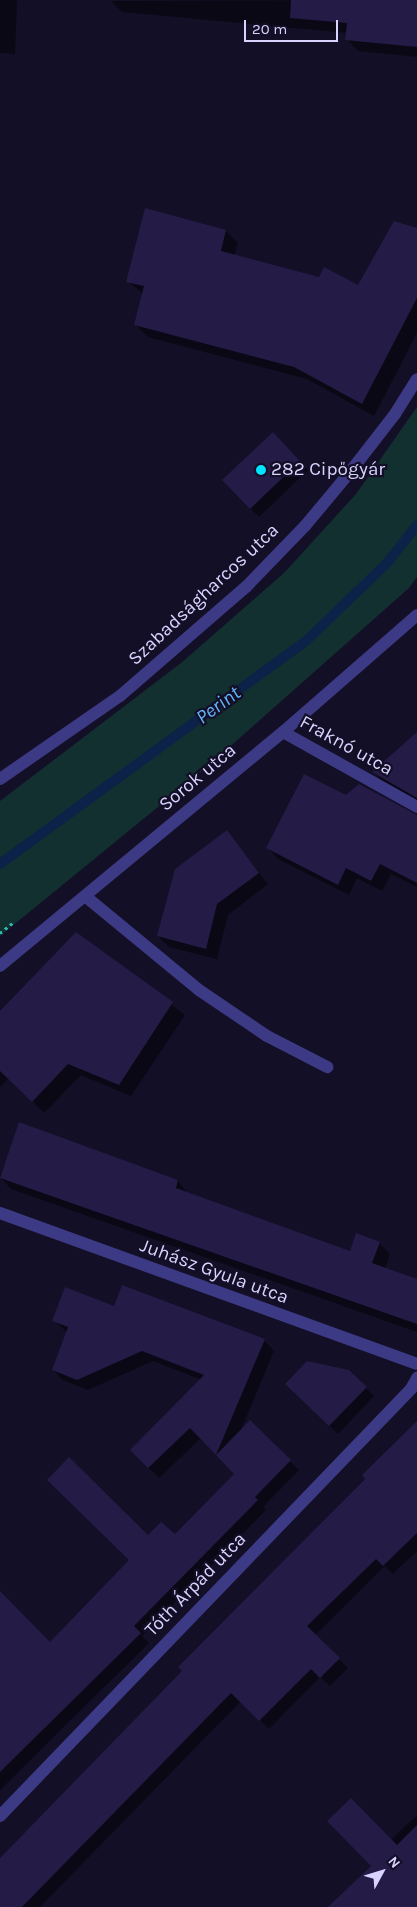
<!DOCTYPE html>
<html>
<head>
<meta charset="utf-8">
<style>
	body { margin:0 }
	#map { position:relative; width:417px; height:1907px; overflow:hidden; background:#130f26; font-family:Karla,sans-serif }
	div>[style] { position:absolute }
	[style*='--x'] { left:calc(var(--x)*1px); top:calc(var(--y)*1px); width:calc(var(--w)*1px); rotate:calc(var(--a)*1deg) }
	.green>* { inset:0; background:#12302f }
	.shadow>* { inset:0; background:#0007 }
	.stream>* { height:10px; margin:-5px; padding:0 5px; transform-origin:5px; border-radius:5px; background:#0c2248 }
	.building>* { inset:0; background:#241b47 }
	.path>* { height:3px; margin-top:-1.5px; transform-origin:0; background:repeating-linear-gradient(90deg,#2fb8b0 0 2.5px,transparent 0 6.5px) }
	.lane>* { height:12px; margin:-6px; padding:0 6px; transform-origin:6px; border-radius:6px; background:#3d3a85 }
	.street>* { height:12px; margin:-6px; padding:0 6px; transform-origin:6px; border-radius:6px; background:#3d3a85 }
	.dots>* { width:14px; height:14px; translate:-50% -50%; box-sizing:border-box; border:2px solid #130f26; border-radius:50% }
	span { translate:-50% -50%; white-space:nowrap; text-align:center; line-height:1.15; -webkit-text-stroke:4.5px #130f26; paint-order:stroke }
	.poi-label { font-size:19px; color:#d9d4ff }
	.left { translate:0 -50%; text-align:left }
	.street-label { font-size:19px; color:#d9d4ff }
	.water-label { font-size:20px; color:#62b6ff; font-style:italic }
	.north { position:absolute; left:357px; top:1847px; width:50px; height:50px; -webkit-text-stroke:4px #130f26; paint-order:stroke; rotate:51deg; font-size:14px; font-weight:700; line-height:20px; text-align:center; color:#d9d4ff }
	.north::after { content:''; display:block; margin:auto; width:18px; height:22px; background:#d9d4ff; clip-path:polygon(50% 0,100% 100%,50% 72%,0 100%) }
	.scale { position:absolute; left:244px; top:20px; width:94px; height:22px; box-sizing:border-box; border:2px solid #d9d4ff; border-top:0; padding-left:6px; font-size:15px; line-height:18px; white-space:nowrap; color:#d9d4ff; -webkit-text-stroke:4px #130f26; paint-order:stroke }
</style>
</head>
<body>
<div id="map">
	<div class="green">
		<div style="clip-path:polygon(417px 407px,417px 577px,409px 588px,207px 767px,0 936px,0 801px,181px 663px,285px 572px,356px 494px)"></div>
	</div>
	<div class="shadow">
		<div style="clip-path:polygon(0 0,17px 0,15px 54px,0 53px)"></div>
		<div style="clip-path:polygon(417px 0,417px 57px,358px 51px,347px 39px,347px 33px,122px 12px,111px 1px)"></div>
		<div style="clip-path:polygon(417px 229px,417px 333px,374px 416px,307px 379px,148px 337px,136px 325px,143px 294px,128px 281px,226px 231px,238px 243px,234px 256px,358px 287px)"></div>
		<div style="clip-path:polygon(273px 434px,308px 470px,259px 517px,224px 480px)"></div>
		<div style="clip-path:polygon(417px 733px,417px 801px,384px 783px,374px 772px)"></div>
		<div style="clip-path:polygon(347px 797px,417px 815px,417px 887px,391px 874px,382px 891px,357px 878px,349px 895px,278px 859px,268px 848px)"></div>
		<div style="clip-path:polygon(227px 832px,268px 884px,228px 915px,217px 959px,169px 947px,158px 936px)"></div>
		<div style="clip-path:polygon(76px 934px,185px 1015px,131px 1096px,81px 1075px,44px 1113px,9px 1078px,0 1087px,0 1013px)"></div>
		<div style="clip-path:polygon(20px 1124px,178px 1181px,188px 1194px,351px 1253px,379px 1243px,390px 1254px,385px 1269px,417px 1280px,417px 1332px,11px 1189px,0 1177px)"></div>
		<div style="clip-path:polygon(115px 1307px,264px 1340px,274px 1351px,240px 1432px,250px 1422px,299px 1470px,263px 1507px,266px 1510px,142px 1636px,149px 1643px,0 1790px,0 1594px,50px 1643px,131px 1560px,148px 1537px,175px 1536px,235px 1474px,201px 1438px,159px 1478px,131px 1450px,202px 1380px,153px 1361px,88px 1390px,63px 1380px,53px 1370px,67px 1332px,53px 1320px)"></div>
		<div style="clip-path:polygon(348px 1371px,374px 1396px,338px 1434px,287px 1384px)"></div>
		<div style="clip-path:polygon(417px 1423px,417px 1551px,393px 1574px,385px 1566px,315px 1635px,348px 1668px,330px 1686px,320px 1677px,269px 1729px,241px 1701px,40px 1907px,0 1907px,0 1858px,184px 1671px)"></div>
		<div style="clip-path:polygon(417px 1815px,417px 1907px,329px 1907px,373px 1866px,391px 1840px)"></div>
	</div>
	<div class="stream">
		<div style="--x:0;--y:864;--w:379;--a:-36.1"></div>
		<div style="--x:306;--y:641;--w:114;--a:-43.9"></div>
		<div style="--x:388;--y:562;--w:47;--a:-51.9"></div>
	</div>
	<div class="building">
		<div style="clip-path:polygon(291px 0,417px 0,417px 47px,345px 40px,347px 23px,290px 18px)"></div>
		<div style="clip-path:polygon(145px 208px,226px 230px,221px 251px,319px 277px,324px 267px,358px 285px,394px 221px,417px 228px,417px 298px,362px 404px,294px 367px,134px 325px,144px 286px,126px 282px)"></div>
		<div style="clip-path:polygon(273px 432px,300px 461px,250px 509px,222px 480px)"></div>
		<div style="clip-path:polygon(417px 732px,417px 798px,372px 772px)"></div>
		<div style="clip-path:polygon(304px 774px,346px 795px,359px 784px,417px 815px,417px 883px,380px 864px,371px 881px,346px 868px,338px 885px,266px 848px)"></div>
		<div style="clip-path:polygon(227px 830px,259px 873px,217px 904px,206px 949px,157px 936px,175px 869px)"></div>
		<div style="clip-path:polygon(76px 932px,173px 1002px,119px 1085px,68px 1064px,32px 1102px,0 1071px,0 1011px)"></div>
		<div style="clip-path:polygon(19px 1122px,178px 1180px,176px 1188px,350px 1251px,356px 1233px,380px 1242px,372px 1263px,417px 1279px,417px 1324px,0 1178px)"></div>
		<div style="clip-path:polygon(122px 1285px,265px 1339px,216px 1455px,190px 1428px,148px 1468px,130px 1450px,204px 1375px,142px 1351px,77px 1380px,52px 1370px,68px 1327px,52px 1321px,65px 1287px,114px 1306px)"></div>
		<div style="clip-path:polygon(307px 1361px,349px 1370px,367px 1387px,329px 1426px,285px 1384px)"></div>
		<div style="clip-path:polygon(250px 1420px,291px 1460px,255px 1497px,258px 1500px,134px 1626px,141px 1633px,0 1772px,0 1591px,50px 1642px,129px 1560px,47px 1480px,69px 1457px,148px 1535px,161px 1522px,175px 1534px,234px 1474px,216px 1455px)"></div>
		<div style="clip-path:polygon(417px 1421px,417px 1533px,383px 1566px,376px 1559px,307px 1626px,340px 1658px,320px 1678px,311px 1669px,259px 1721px,231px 1693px,22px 1907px,0 1907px,0 1858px,182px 1671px,178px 1667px,365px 1479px,362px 1475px)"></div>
		<div style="clip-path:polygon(351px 1798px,397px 1845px,417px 1825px,417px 1907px,328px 1907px,371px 1866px,327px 1821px)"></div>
	</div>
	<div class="path">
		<div style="--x:0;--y:933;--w:19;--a:-39"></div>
	</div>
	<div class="lane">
		<div style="--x:85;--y:896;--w:148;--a:39.5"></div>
		<div style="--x:199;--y:990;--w:82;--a:34.1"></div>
		<div style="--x:267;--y:1036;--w:68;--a:27.3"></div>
	</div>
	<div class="street">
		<div style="--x:283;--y:732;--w:154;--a:29.2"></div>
		<div style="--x:0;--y:779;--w:146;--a:-34.7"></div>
		<div style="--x:120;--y:696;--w:167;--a:-40.9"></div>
		<div style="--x:246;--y:587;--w:85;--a:-46"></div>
		<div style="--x:305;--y:526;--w:70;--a:-50.2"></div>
		<div style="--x:350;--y:472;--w:73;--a:-52.2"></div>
		<div style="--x:395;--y:414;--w:41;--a:-57.8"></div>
		<div style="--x:0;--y:966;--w:367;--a:-39.6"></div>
		<div style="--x:283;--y:732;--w:178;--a:-41.1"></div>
		<div style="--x:0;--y:1213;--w:443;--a:19.9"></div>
		<div style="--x:0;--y:1816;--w:593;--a:-46.09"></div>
		<div style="--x:411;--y:1389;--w:13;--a:-61"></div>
	</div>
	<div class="dots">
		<div style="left:261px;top:470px;background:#00e5ff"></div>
	</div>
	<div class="poi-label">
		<span class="left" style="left:271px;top:470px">282 Cipőgyár</span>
	</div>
	<div class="street-label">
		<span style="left:204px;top:595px;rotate:-43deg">Szabadságharcos utca</span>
		<span style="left:346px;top:746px;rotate:29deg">Fraknó utca</span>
		<span style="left:198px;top:778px;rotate:-40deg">Sorok utca</span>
		<span style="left:214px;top:1272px;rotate:20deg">Juhász Gyula utca</span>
		<span style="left:196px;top:1585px;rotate:-46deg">Tóth Árpád utca</span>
	</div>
	<div class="water-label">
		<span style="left:218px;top:705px;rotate:-36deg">Perint</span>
	</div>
	<div class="north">N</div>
	<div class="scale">20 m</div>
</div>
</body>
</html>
